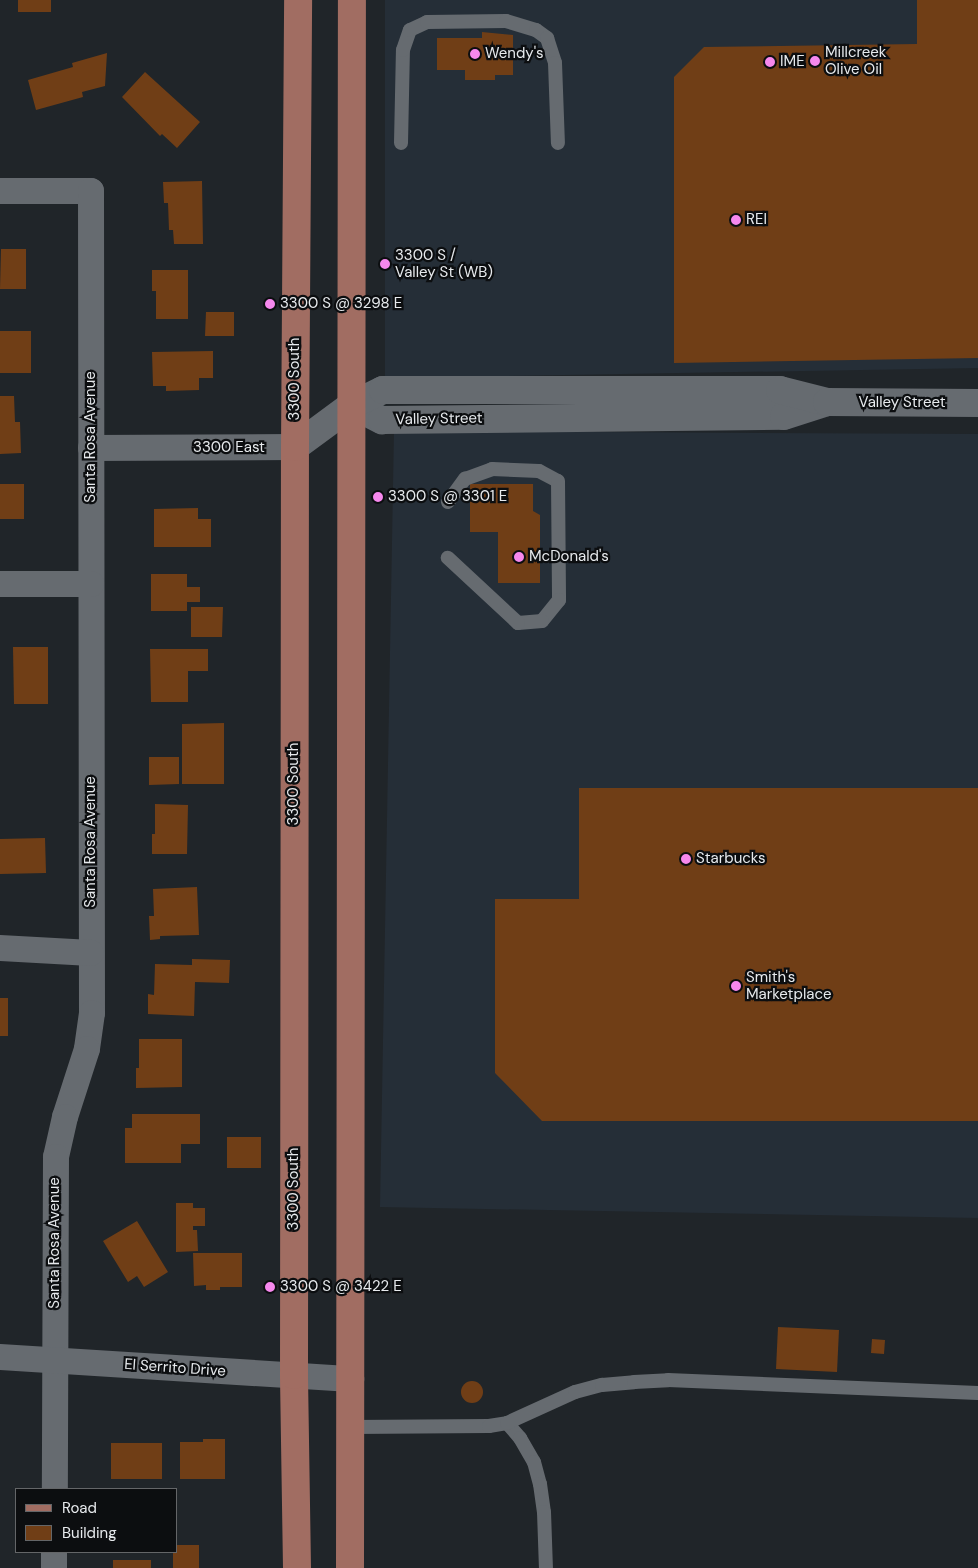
<!DOCTYPE html>
<html>
<head>
<meta charset="utf-8">
<style>
	body { margin:0 }
	#map { position:relative; width:978px; height:1568px; overflow:hidden; background:#202529; font-family:"DM Sans",sans-serif }
	div>[style] { position:absolute }
	[style*='--x'] { left:calc(var(--x)*1px); top:calc(var(--y)*1px); width:calc(var(--w)*1px); rotate:calc(var(--a)*1deg) }
	.built>* { inset:0; background:#252e37 }
	.building>* { inset:0; background:#703e16 }
	.round { border-radius:50% }
	.service>* { height:14px; margin:-7px; padding:0 7px; transform-origin:7px; border-radius:7px; background:#666b70 }
	.minor>* { height:26px; margin:-13px; padding:0 13px; transform-origin:13px; border-radius:13px; background:#666b70 }
	.tertiary>* { height:28px; margin:-14px; padding:0 14px; transform-origin:14px; border-radius:14px; background:#666b70 }
	.primary>* { height:28px; margin:-14px; padding:0 14px; transform-origin:14px; border-radius:14px; background:#a16d62 }
	.dots>* { width:14px; height:14px; translate:-50% -50%; box-sizing:border-box; border:2px solid #0c0e10; border-radius:50% }
	span { translate:-50% -50%; white-space:nowrap; text-align:center; line-height:1.15; -webkit-text-stroke:4.5px #0c0e10; paint-order:stroke }
	.poi-label { font-size:15px; color:#e7eaed }
	.left { translate:0 -50%; text-align:left }
	.street-label { font-size:15px; color:#e7eaed }
	.legend { position:absolute; left:15px; top:1488px; width:162px; height:65px; box-sizing:border-box; background:#0c0e10; border:1px solid #646668; margin:0; padding:6px 9px; list-style:none; font-size:15px; color:#e7eaed }
	.legend li { display:flex; align-items:center; gap:10px; height:25px }
	.legend b { width:25px; border:1px solid #646668 }
</style>
</head>
<body>
<div id="map">
	<div class="built">
		<div style="clip-path:polygon(385px 0,978px 0,978px 368px,385px 378px)"></div>
		<div style="clip-path:polygon(394px 431px,978px 434px,978px 1218px,380px 1207px)"></div>
	</div>
	<div class="building">
		<div style="clip-path:polygon(18px 0,51px 0,51px 12px,18px 12px)"></div>
		<div style="clip-path:polygon(917px 0,978px 0,978px 358px,674px 363px,674px 77px,704px 47px,917px 44px)"></div>
		<div style="clip-path:polygon(482px 32px,513px 35px,513px 75px,495px 75px,495px 80px,465px 80px,465px 70px,437px 70px,437px 38px,482px 38px)"></div>
		<div style="clip-path:polygon(107px 53px,105px 86px,82px 92px,83px 97px,36px 110px,28px 80px,73px 67px,72px 63px)"></div>
		<div style="clip-path:polygon(145px 72px,200px 122px,177px 148px,162px 134px,160px 136px,122px 97px)"></div>
		<div style="clip-path:polygon(202px 181px,203px 244px,174px 244px,173px 230px,169px 230px,168px 203px,164px 203px,163px 182px)"></div>
		<div style="clip-path:polygon(1px 249px,26px 249px,26px 289px,0 289px)"></div>
		<div style="clip-path:polygon(152px 270px,188px 270px,188px 319px,156px 319px,156px 291px,152px 291px)"></div>
		<div style="clip-path:polygon(206px 312px,234px 312px,234px 336px,205px 336px)"></div>
		<div style="clip-path:polygon(0 331px,31px 331px,31px 373px,0 373px)"></div>
		<div style="clip-path:polygon(213px 351px,213px 378px,199px 378px,199px 390px,166px 391px,166px 386px,153px 386px,152px 352px)"></div>
		<div style="clip-path:polygon(0 396px,14px 396px,15px 422px,20px 422px,21px 453px,0 454px)"></div>
		<div style="clip-path:polygon(0 484px,24px 484px,24px 519px,0 519px)"></div>
		<div style="clip-path:polygon(470px 484px,533px 484px,533px 511px,540px 515px,540px 583px,498px 583px,498px 532px,470px 532px)"></div>
		<div style="clip-path:polygon(198px 508px,198px 519px,211px 519px,211px 547px,154px 547px,154px 509px)"></div>
		<div style="clip-path:polygon(151px 574px,187px 574px,187px 587px,200px 587px,200px 602px,187px 602px,187px 611px,151px 611px)"></div>
		<div style="clip-path:polygon(191px 607px,223px 607px,222px 637px,191px 637px)"></div>
		<div style="clip-path:polygon(13px 647px,48px 647px,48px 704px,14px 704px)"></div>
		<div style="clip-path:polygon(150px 649px,208px 649px,208px 671px,188px 671px,188px 702px,151px 702px)"></div>
		<div style="clip-path:polygon(224px 723px,224px 784px,182px 784px,182px 724px)"></div>
		<div style="clip-path:polygon(149px 757px,179px 757px,179px 784px,149px 785px)"></div>
		<div style="clip-path:polygon(579px 788px,978px 788px,978px 1121px,542px 1121px,495px 1073px,495px 899px,579px 899px)"></div>
		<div style="clip-path:polygon(155px 804px,188px 805px,187px 854px,152px 854px,152px 834px,155px 834px)"></div>
		<div style="clip-path:polygon(45px 838px,46px 873px,0 874px,0 839px)"></div>
		<div style="clip-path:polygon(197px 887px,199px 935px,160px 936px,160px 939px,150px 940px,149px 916px,154px 916px,153px 889px)"></div>
		<div style="clip-path:polygon(192px 959px,230px 960px,229px 983px,195px 982px,194px 1016px,148px 1014px,148px 994px,154px 995px,155px 964px,192px 965px)"></div>
		<div style="clip-path:polygon(0 998px,8px 998px,8px 1036px,0 1036px)"></div>
		<div style="clip-path:polygon(139px 1039px,182px 1039px,182px 1087px,136px 1088px,136px 1068px,139px 1068px)"></div>
		<div style="clip-path:polygon(132px 1114px,200px 1114px,200px 1144px,181px 1144px,181px 1163px,125px 1163px,125px 1128px,132px 1128px)"></div>
		<div style="clip-path:polygon(227px 1137px,261px 1137px,261px 1168px,227px 1168px)"></div>
		<div style="clip-path:polygon(176px 1203px,193px 1203px,193px 1208px,205px 1208px,205px 1226px,193px 1226px,193px 1230px,197px 1230px,198px 1251px,176px 1252px)"></div>
		<div style="clip-path:polygon(137px 1221px,168px 1272px,144px 1287px,137px 1276px,128px 1282px,103px 1241px)"></div>
		<div style="clip-path:polygon(193px 1253px,242px 1253px,242px 1287px,220px 1287px,220px 1290px,206px 1290px,206px 1285px,194px 1286px)"></div>
		<div style="clip-path:polygon(778px 1327px,839px 1330px,837px 1372px,776px 1369px)"></div>
		<div style="clip-path:polygon(872px 1339px,885px 1340px,884px 1354px,871px 1353px)"></div>
		<div class="round" style="left:461px;top:1381px;width:22px;height:22px"></div>
		<div style="clip-path:polygon(203px 1439px,225px 1439px,225px 1479px,180px 1479px,180px 1442px,203px 1442px)"></div>
		<div style="clip-path:polygon(111px 1443px,162px 1443px,162px 1479px,111px 1479px)"></div>
		<div style="clip-path:polygon(176px 1545px,199px 1545px,199px 1568px,173px 1568px,173px 1552px,176px 1552px)"></div>
		<div style="clip-path:polygon(113px 1560px,151px 1560px,151px 1568px,113px 1568px)"></div>
	</div>
	<div class="service">
		<div style="--x:401;--y:143;--w:93;--a:-88.8"></div>
		<div style="--x:403;--y:50;--w:21;--a:-71"></div>
		<div style="--x:410;--y:30;--w:19;--a:-25"></div>
		<div style="--x:427;--y:22;--w:79;--a:-0.7"></div>
		<div style="--x:506;--y:21;--w:31;--a:17"></div>
		<div style="--x:536;--y:30;--w:14;--a:36"></div>
		<div style="--x:547;--y:38;--w:26;--a:72"></div>
		<div style="--x:555;--y:63;--w:80;--a:87.9"></div>
		<div style="--x:448;--y:502;--w:29;--a:-54"></div>
		<div style="--x:465;--y:479;--w:29;--a:-20"></div>
		<div style="--x:492;--y:469;--w:47;--a:2.4"></div>
		<div style="--x:539;--y:471;--w:21;--a:28"></div>
		<div style="--x:558;--y:481;--w:119;--a:89.5"></div>
		<div style="--x:559;--y:600;--w:27;--a:129"></div>
		<div style="--x:542;--y:621;--w:24;--a:175"></div>
		<div style="--x:518;--y:623;--w:96;--a:-137.1"></div>
		<div style="--x:507;--y:1423;--w:20;--a:49"></div>
		<div style="--x:520;--y:1438;--w:28;--a:60"></div>
		<div style="--x:534;--y:1462;--w:23;--a:75"></div>
		<div style="--x:540;--y:1484;--w:28;--a:82"></div>
		<div style="--x:544;--y:1512;--w:56;--a:88"></div>
		<div style="--x:351;--y:1427;--w:138;--a:-0.4"></div>
		<div style="--x:489;--y:1426;--w:18;--a:-9"></div>
		<div style="--x:507;--y:1423;--w:75;--a:-24.5"></div>
		<div style="--x:575;--y:1392;--w:28;--a:-15"></div>
		<div style="--x:602;--y:1385;--w:32;--a:-5"></div>
		<div style="--x:634;--y:1382;--w:34;--a:-3"></div>
		<div style="--x:668;--y:1380;--w:310;--a:2.4"></div>
	</div>
	<div class="minor">
		<div style="--x:0;--y:191;--w:91;--a:0"></div>
		<div style="--x:91;--y:191;--w:822;--a:89.93"></div>
		<div style="--x:92;--y:1013;--w:36;--a:98"></div>
		<div style="--x:87;--y:1049;--w:71;--a:107.9"></div>
		<div style="--x:65;--y:1117;--w:41;--a:102.7"></div>
		<div style="--x:56;--y:1157;--w:332;--a:90.2"></div>
		<div style="--x:91;--y:448;--w:204;--a:-0.3"></div>
		<div style="--x:0;--y:584;--w:91;--a:0"></div>
		<div style="--x:0;--y:948;--w:91;--a:3.1"></div>
		<div style="--x:0;--y:1357;--w:352;--a:3.6"></div>
		<div style="--x:54;--y:1568;--w:16;--a:-90"></div>
	</div>
	<div class="tertiary">
		<div style="--x:352;--y:405;--w:34;--a:27"></div>
		<div style="--x:382;--y:420;--w:402;--a:-0.6"></div>
		<div style="--x:784;--y:416;--w:45;--a:-18"></div>
		<div style="--x:295;--y:447;--w:71;--a:-36.4"></div>
		<div style="--x:352;--y:405;--w:34;--a:-26"></div>
		<div style="--x:383;--y:390;--w:397;--a:0"></div>
		<div style="--x:780;--y:390;--w:49;--a:14.3"></div>
		<div style="--x:827;--y:402;--w:151;--a:0.4"></div>
	</div>
	<div class="primary">
		<div style="--x:297;--y:1568;--w:193;--a:-90.9"></div>
		<div style="--x:294;--y:1375;--w:928;--a:-89.94"></div>
		<div style="--x:295;--y:447;--w:447;--a:-89.6"></div>
		<div style="--x:350;--y:1568;--w:1568;--a:-89.93"></div>
	</div>
	<div class="dots">
		<div style="left:475px;top:54px;background:#f688ed"></div>
		<div style="left:815px;top:61px;background:#f688ed"></div>
		<div style="left:770px;top:62px;background:#f688ed"></div>
		<div style="left:736px;top:220px;background:#f688ed"></div>
		<div style="left:385px;top:264px;background:#f688ed"></div>
		<div style="left:270px;top:304px;background:#f688ed"></div>
		<div style="left:378px;top:497px;background:#f688ed"></div>
		<div style="left:519px;top:557px;background:#f688ed"></div>
		<div style="left:686px;top:859px;background:#f688ed"></div>
		<div style="left:736px;top:986px;background:#f688ed"></div>
		<div style="left:270px;top:1287px;background:#f688ed"></div>
	</div>
	<div class="poi-label">
		<span class="left" style="left:825px;top:61px">Millcreek<br>Olive Oil</span>
		<span class="left" style="left:485px;top:54px">Wendy's</span>
		<span class="left" style="left:780px;top:62px">IME</span>
		<span class="left" style="left:746px;top:220px">REI</span>
		<span class="left" style="left:395px;top:264px">3300 S /<br>Valley St (WB)</span>
		<span class="left" style="left:280px;top:304px">3300 S @ 3298 E</span>
		<span class="left" style="left:388px;top:497px">3300 S @ 3301 E</span>
		<span class="left" style="left:529px;top:557px">McDonald's</span>
		<span class="left" style="left:696px;top:859px">Starbucks</span>
		<span class="left" style="left:746px;top:986px">Smith's<br>Marketplace</span>
		<span class="left" style="left:280px;top:1287px">3300 S @ 3422 E</span>
	</div>
	<div class="street-label">
		<span style="left:295px;top:379px;rotate:-90deg">3300 South</span>
		<span style="left:902px;top:403px">Valley Street</span>
		<span style="left:439px;top:419px;rotate:-1deg">Valley Street</span>
		<span style="left:91px;top:437px;rotate:-90deg">Santa Rosa Avenue</span>
		<span style="left:229px;top:448px">3300 East</span>
		<span style="left:294px;top:784px;rotate:-90deg">3300 South</span>
		<span style="left:91px;top:842px;rotate:-90deg">Santa Rosa Avenue</span>
		<span style="left:294px;top:1189px;rotate:-90deg">3300 South</span>
		<span style="left:55px;top:1243px;rotate:-90deg">Santa Rosa Avenue</span>
		<span style="left:175px;top:1368px;rotate:4deg">El Serrito Drive</span>
	</div>
	<ul class="legend">
	<li><b style="height:6px;background:#a16d62"></b>Road</li>
	<li><b style="height:14px;background:#703e16"></b>Building</li>
	</ul>
</div>
</body>
</html>
